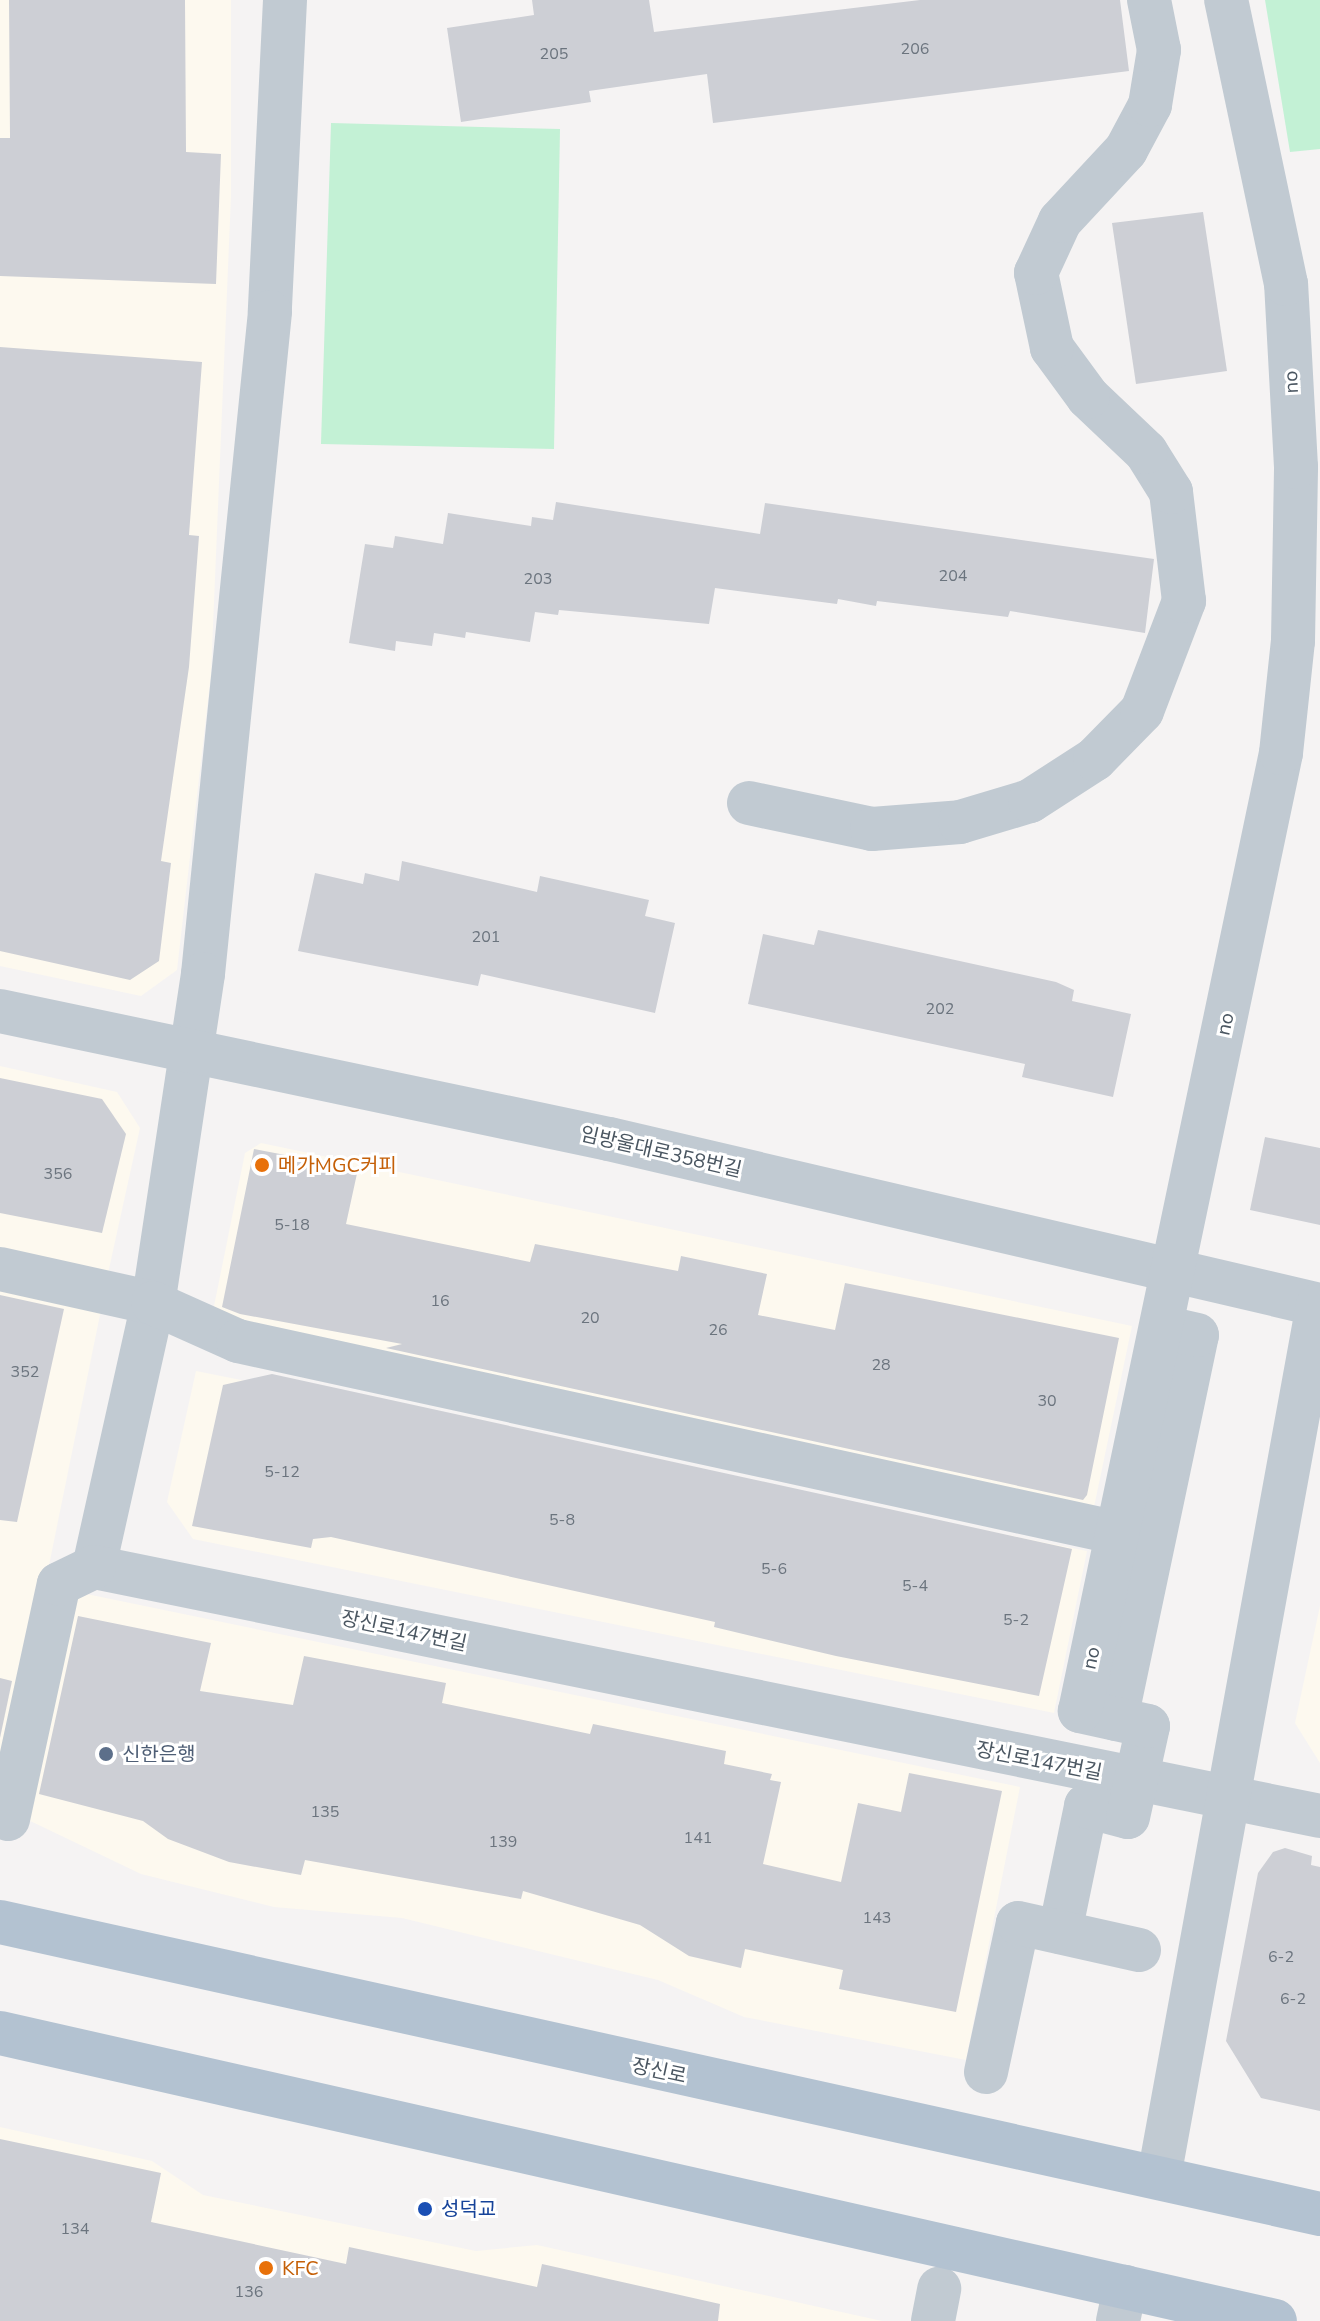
<!DOCTYPE html>
<html>
<head>
<meta charset="utf-8">
<style>
	body { margin:0 }
	#map { position:relative; width:1320px; height:2321px; overflow:hidden; background:#f5f3f3; font-family:"Nunito Sans","Noto Sans KR",sans-serif }
	div>[style] { position:absolute }
	[style*='--x'] { left:calc(var(--x)*1px); top:calc(var(--y)*1px); width:calc(var(--w)*1px); rotate:calc(var(--a)*1deg) }
	.commercial>* { inset:0; background:#fdf9ef }
	.green>* { inset:0; background:#c3f1d5 }
	.building>* { inset:0; background:#cdcfd5 }
	.minor>* { height:44px; margin:-22px; padding:0 22px; transform-origin:22px; border-radius:22px; background:#c1cad2 }
	.major>* { height:44px; margin:-22px; padding:0 22px; transform-origin:22px; border-radius:22px; background:#b3c2d1 }
	.dots>* { width:22px; height:22px; translate:-50% -50%; box-sizing:border-box; border:4px solid #fff; border-radius:50% }
	span { translate:-50% -50%; white-space:nowrap; text-align:center; line-height:1.15; -webkit-text-stroke:6px #fff; paint-order:stroke }
	.number-label { font-size:16px; color:#6b747e }
	.number-label span { -webkit-text-stroke-width:0 }
	.street-label { font-size:20px; color:#4a5661 }
	.food-label { font-size:20px; color:#c56008 }
	.left { translate:0 -50%; text-align:left }
	.service-label { font-size:20px; color:#4e5e75 }
	.transit-label { font-size:20px; color:#164399 }
</style>
</head>
<body>
<div id="map">
	<div class="commercial">
		<div style="clip-path:polygon(0 0,231px 0,231px 196px,211px 674px,177px 970px,141px 996px,0 966px)"></div>
		<div style="clip-path:polygon(0 1066px,117px 1092px,140px 1128px,107px 1278px,0 1255px)"></div>
		<div style="clip-path:polygon(261px 1143px,1132px 1326px,1094px 1507px,211px 1321px,245px 1153px)"></div>
		<div style="clip-path:polygon(0 1283px,102px 1305px,0 1806px)"></div>
		<div style="clip-path:polygon(196px 1371px,1087px 1551px,1054px 1713px,193px 1539px,167px 1502px)"></div>
		<div style="clip-path:polygon(72px 1591px,1020px 1787px,966px 2060px,744px 2017px,658px 1980px,402px 1918px,274px 1907px,141px 1874px,24px 1818px)"></div>
		<div style="clip-path:polygon(1320px 1606px,1320px 1763px,1295px 1723px)"></div>
		<div style="clip-path:polygon(0 2127px,152px 2161px,203px 2195px,476px 2251px,537px 2245px,882px 2321px,0 2321px)"></div>
	</div>
	<div class="green">
		<div style="clip-path:polygon(1265px 0,1320px 0,1320px 149px,1290px 152px)"></div>
		<div style="clip-path:polygon(331px 123px,560px 129px,554px 449px,321px 444px)"></div>
	</div>
	<div class="building">
		<div style="clip-path:polygon(9px 0,185px 0,186px 152px,221px 154px,216px 284px,0 276px,0 138px,10px 138px)"></div>
		<div style="clip-path:polygon(532px 0,649px 0,654px 32px,920px 0,1120px 0,1129px 71px,713px 123px,707px 74px,589px 91px,591px 102px,461px 122px,447px 28px,534px 15px)"></div>
		<div style="clip-path:polygon(1203px 212px,1227px 371px,1136px 384px,1112px 223px)"></div>
		<div style="clip-path:polygon(0 347px,202px 362px,189px 535px,199px 536px,189px 667px,161px 861px,171px 863px,159px 961px,130px 980px,0 951px)"></div>
		<div style="clip-path:polygon(556px 502px,760px 534px,765px 503px,1154px 559px,1145px 633px,1010px 611px,1008px 617px,877px 601px,876px 606px,838px 599px,837px 604px,715px 588px,709px 624px,559px 610px,558px 615px,535px 612px,530px 642px,466px 632px,465px 638px,434px 633px,432px 646px,396px 641px,395px 651px,349px 643px,365px 544px,393px 548px,395px 536px,443px 544px,448px 513px,531px 526px,532px 517px,553px 520px)"></div>
		<div style="clip-path:polygon(402px 861px,537px 892px,540px 876px,649px 900px,645px 916px,675px 923px,655px 1013px,481px 974px,478px 986px,298px 951px,315px 873px,363px 884px,365px 873px,399px 881px)"></div>
		<div style="clip-path:polygon(818px 930px,1056px 982px,1074px 990px,1072px 1001px,1131px 1014px,1113px 1097px,1022px 1077px,1025px 1064px,748px 1004px,763px 934px,814px 945px)"></div>
		<div style="clip-path:polygon(0 1078px,102px 1099px,126px 1134px,102px 1233px,0 1213px)"></div>
		<div style="clip-path:polygon(1265px 1137px,1320px 1148px,1320px 1225px,1250px 1210px)"></div>
		<div style="clip-path:polygon(254px 1149px,358px 1169px,346px 1224px,530px 1262px,535px 1244px,678px 1271px,681px 1256px,767px 1274px,758px 1315px,835px 1330px,845px 1283px,1119px 1338px,1087px 1495px,1083px 1500px,386px 1348px,402px 1344px,240px 1314px,222px 1307px)"></div>
		<div style="clip-path:polygon(0 1295px,64px 1309px,17px 1522px,0 1520px)"></div>
		<div style="clip-path:polygon(272px 1374px,1072px 1549px,1039px 1696px,836px 1656px,714px 1627px,715px 1622px,331px 1537px,313px 1539px,311px 1548px,192px 1526px,223px 1385px)"></div>
		<div style="clip-path:polygon(78px 1616px,211px 1643px,200px 1691px,293px 1705px,304px 1656px,446px 1683px,442px 1703px,590px 1734px,593px 1724px,726px 1751px,724px 1764px,772px 1774px,770px 1780px,781px 1782px,763px 1864px,841px 1882px,858px 1803px,901px 1812px,909px 1773px,1002px 1791px,956px 2012px,839px 1989px,843px 1970px,745px 1949px,741px 1968px,689px 1956px,640px 1925px,523px 1891px,521px 1899px,305px 1860px,301px 1875px,229px 1862px,168px 1839px,143px 1821px,39px 1794px)"></div>
		<div style="clip-path:polygon(0 1678px,12px 1681px,0 1738px)"></div>
		<div style="clip-path:polygon(1285px 1848px,1312px 1856px,1311px 1865px,1320px 1867px,1320px 2111px,1261px 2098px,1226px 2041px,1258px 1873px,1273px 1852px)"></div>
		<div style="clip-path:polygon(0 2139px,161px 2173px,151px 2222px,346px 2264px,349px 2247px,537px 2287px,542px 2264px,720px 2304px,718px 2321px,0 2321px)"></div>
	</div>
	<div class="minor">
		<div style="--x:285;--y:0;--w:312;--a:92.8"></div>
		<div style="--x:270;--y:312;--w:665;--a:95.78"></div>
		<div style="--x:203;--y:974;--w:333;--a:98.6"></div>
		<div style="--x:153;--y:1303;--w:271;--a:102.6"></div>
		<div style="--x:94;--y:1567;--w:1251;--a:11.48"></div>
		<div style="--x:749;--y:803;--w:126;--a:11.9"></div>
		<div style="--x:872;--y:829;--w:88;--a:-4.5"></div>
		<div style="--x:960;--y:822;--w:73;--a:-16.7"></div>
		<div style="--x:1030;--y:801;--w:77;--a:-32.9"></div>
		<div style="--x:1095;--y:759;--w:67;--a:-45.6"></div>
		<div style="--x:1142;--y:711;--w:118;--a:-69.1"></div>
		<div style="--x:1184;--y:601;--w:110;--a:-96.8"></div>
		<div style="--x:1171;--y:492;--w:47;--a:-122"></div>
		<div style="--x:1146;--y:452;--w:80;--a:-136.5"></div>
		<div style="--x:1088;--y:397;--w:61;--a:-126.3"></div>
		<div style="--x:1052;--y:348;--w:77;--a:-102"></div>
		<div style="--x:1036;--y:273;--w:57;--a:-65.2"></div>
		<div style="--x:1060;--y:221;--w:97;--a:-47.1"></div>
		<div style="--x:1126;--y:150;--w:51;--a:-61.9"></div>
		<div style="--x:1150;--y:105;--w:56;--a:-80.7"></div>
		<div style="--x:1159;--y:50;--w:51;--a:-101.3"></div>
		<div style="--x:0;--y:1011;--w:622;--a:11.87"></div>
		<div style="--x:609;--y:1139;--w:730;--a:13.14"></div>
		<div style="--x:0;--y:1269;--w:157;--a:12.5"></div>
		<div style="--x:153;--y:1303;--w:93;--a:24.1"></div>
		<div style="--x:238;--y:1341;--w:901;--a:12.31"></div>
		<div style="--x:1116;--y:1719;--w:392;--a:-78.1"></div>
		<div style="--x:1197;--y:1335;--w:35;--a:-167"></div>
		<div style="--x:8;--y:1819;--w:240;--a:-77.8"></div>
		<div style="--x:59;--y:1584;--w:39;--a:-26"></div>
		<div style="--x:1060;--y:1932;--w:129;--a:-78.3"></div>
		<div style="--x:1086;--y:1806;--w:43;--a:14.7"></div>
		<div style="--x:1128;--y:1817;--w:93;--a:-77.6"></div>
		<div style="--x:1148;--y:1726;--w:70;--a:-167.6"></div>
		<div style="--x:1080;--y:1711;--w:979;--a:-78.15"></div>
		<div style="--x:1281;--y:753;--w:113;--a:-83.9"></div>
		<div style="--x:1293;--y:641;--w:174;--a:-89"></div>
		<div style="--x:1296;--y:467;--w:183;--a:-93.1"></div>
		<div style="--x:1286;--y:284;--w:290;--a:-101.9"></div>
		<div style="--x:986;--y:2072;--w:152;--a:-77.9"></div>
		<div style="--x:1018;--y:1923;--w:124;--a:12.6"></div>
		<div style="--x:1159;--y:2177;--w:886;--a:-79.67"></div>
		<div style="--x:933;--y:2321;--w:33;--a:-79"></div>
		<div style="--x:1118;--y:2321;--w:35;--a:-78"></div>
	</div>
	<div class="major">
		<div style="--x:0;--y:1922;--w:1352;--a:12.47"></div>
		<div style="--x:0;--y:2033;--w:1307;--a:12.73"></div>
	</div>
	<div class="dots">
		<div style="left:262px;top:1165px;background:#e8710a"></div>
		<div style="left:106px;top:1754px;background:#5c6f8a"></div>
		<div style="left:425px;top:2209px;background:#1a4fb4"></div>
		<div style="left:266px;top:2268px;background:#e8710a"></div>
	</div>
	<div class="number-label">
		<span style="left:915px;top:49px">206</span>
		<span style="left:554px;top:54px">205</span>
		<span style="left:953px;top:576px">204</span>
		<span style="left:538px;top:579px">203</span>
		<span style="left:486px;top:937px">201</span>
		<span style="left:940px;top:1009px">202</span>
		<span style="left:58px;top:1174px">356</span>
		<span style="left:292px;top:1225px">5-18</span>
		<span style="left:440px;top:1301px">16</span>
		<span style="left:590px;top:1318px">20</span>
		<span style="left:718px;top:1330px">26</span>
		<span style="left:881px;top:1365px">28</span>
		<span style="left:25px;top:1372px">352</span>
		<span style="left:1047px;top:1401px">30</span>
		<span style="left:282px;top:1472px">5-12</span>
		<span style="left:562px;top:1520px">5-8</span>
		<span style="left:774px;top:1569px">5-6</span>
		<span style="left:915px;top:1586px">5-4</span>
		<span style="left:1016px;top:1620px">5-2</span>
		<span style="left:325px;top:1812px">135</span>
		<span style="left:698px;top:1838px">141</span>
		<span style="left:503px;top:1842px">139</span>
		<span style="left:877px;top:1918px">143</span>
		<span style="left:1281px;top:1957px">6-2</span>
		<span style="left:1293px;top:1999px">6-2</span>
		<span style="left:75px;top:2229px">134</span>
		<span style="left:249px;top:2292px">136</span>
	</div>
	<div class="street-label">
		<span style="left:1291px;top:382px;rotate:-93deg">no</span>
		<span style="left:1225px;top:1024px;rotate:-78deg">no</span>
		<span style="left:661px;top:1152px;rotate:13deg">임방울대로358번길</span>
		<span style="left:404px;top:1631px;rotate:12deg">장신로147번길</span>
		<span style="left:1091px;top:1658px;rotate:-78deg">no</span>
		<span style="left:1039px;top:1761px;rotate:11deg">장신로147번길</span>
		<span style="left:659px;top:2071px;rotate:12deg">장신로</span>
	</div>
	<div class="food-label">
		<span class="left" style="left:278px;top:1165px">메가MGC커피</span>
		<span class="left" style="left:282px;top:2268px">KFC</span>
	</div>
	<div class="service-label">
		<span class="left" style="left:122px;top:1754px">신한은행</span>
	</div>
	<div class="transit-label">
		<span class="left" style="left:441px;top:2209px">성덕교</span>
	</div>
</div>
</body>
</html>
